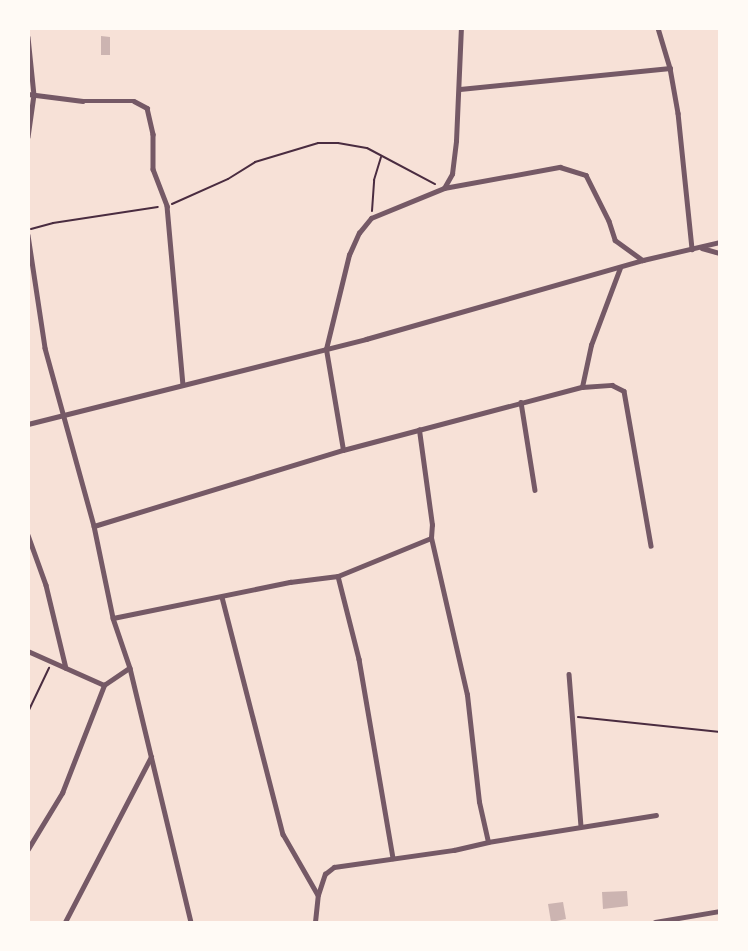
<!DOCTYPE html>
<html>
<head>
<meta charset="utf-8">
<style>
	body { margin:0 }
	#map { position:relative; width:748px; height:951px; overflow:hidden; background:#f7e1d7; font-family:Barlow,sans-serif }
	div>[style] { position:absolute }
	[style*='--x'] { left:calc(var(--x)*1px); top:calc(var(--y)*1px); width:calc(var(--w)*1px); rotate:calc(var(--a)*1deg) }
	.building>* { inset:0; background:#ccb4b1 }
	.path>* { height:2px; margin:-1px; padding:0 1px; transform-origin:1px; border-radius:1px; background:#4a2c40 }
	.minor>* { height:4.5px; margin:-2.25px; padding:0 2.25px; transform-origin:2.25px; border-radius:2.25px; background:#755966 }
	span { translate:-50% -50%; white-space:nowrap; text-align:center; line-height:1.15; -webkit-text-stroke:4.5px #fffaf5; paint-order:stroke }
	.frame { position:absolute; inset:0; border:30px solid #fffaf5; pointer-events:none }
</style>
</head>
<body>
<div id="map">
	<div class="building">
		<div style="clip-path:polygon(101px 36px,110px 37px,110px 55px,101px 55px)"></div>
		<div style="clip-path:polygon(627px 891px,628px 906px,603px 909px,602px 892px)"></div>
		<div style="clip-path:polygon(563px 902px,566px 919px,551px 922px,548px 904px)"></div>
	</div>
	<div class="path">
		<div style="--x:172;--y:204;--w:61;--a:-24.1"></div>
		<div style="--x:228;--y:179;--w:32;--a:-32"></div>
		<div style="--x:255;--y:162;--w:66;--a:-16.8"></div>
		<div style="--x:318;--y:143;--w:20;--a:0"></div>
		<div style="--x:338;--y:143;--w:29;--a:10"></div>
		<div style="--x:367;--y:148;--w:77;--a:27.9"></div>
		<div style="--x:372;--y:211;--w:31;--a:-86"></div>
		<div style="--x:374;--y:180;--w:24;--a:-73"></div>
		<div style="--x:31;--y:229;--w:23;--a:-15"></div>
		<div style="--x:53;--y:223;--w:106;--a:-8.7"></div>
		<div style="--x:28;--y:712;--w:49;--a:-64.5"></div>
		<div style="--x:578;--y:717;--w:143;--a:6"></div>
	</div>
	<div class="minor">
		<div style="--x:658;--y:28;--w:42;--a:73.3"></div>
		<div style="--x:670;--y:68;--w:46;--a:79.9"></div>
		<div style="--x:678;--y:113;--w:137;--a:84.1"></div>
		<div style="--x:28;--y:37;--w:58;--a:84.1"></div>
		<div style="--x:34;--y:95;--w:42;--a:98.1"></div>
		<div style="--x:460;--y:89;--w:211;--a:-5.7"></div>
		<div style="--x:28;--y:94;--w:55;--a:7.3"></div>
		<div style="--x:83;--y:101;--w:51;--a:0"></div>
		<div style="--x:134;--y:101;--w:15;--a:28"></div>
		<div style="--x:147;--y:108;--w:27;--a:77"></div>
		<div style="--x:153;--y:134;--w:35;--a:90"></div>
		<div style="--x:153;--y:169;--w:40;--a:69"></div>
		<div style="--x:167;--y:206;--w:179;--a:84.9"></div>
		<div style="--x:444;--y:188;--w:16;--a:-60"></div>
		<div style="--x:452;--y:174;--w:33;--a:-83"></div>
		<div style="--x:456;--y:141;--w:113;--a:-87.5"></div>
		<div style="--x:28;--y:235;--w:114;--a:81.4"></div>
		<div style="--x:45;--y:348;--w:185;--a:74.6"></div>
		<div style="--x:94;--y:526;--w:94;--a:78.3"></div>
		<div style="--x:113;--y:618;--w:53;--a:71.2"></div>
		<div style="--x:130;--y:668;--w:261;--a:76.5"></div>
		<div style="--x:702;--y:248;--w:19;--a:16"></div>
		<div style="--x:582;--y:387;--w:30;--a:-4"></div>
		<div style="--x:612;--y:385;--w:13;--a:27"></div>
		<div style="--x:624;--y:391;--w:157;--a:80.1"></div>
		<div style="--x:521;--y:402;--w:89;--a:81"></div>
		<div style="--x:28;--y:424;--w:349;--a:-14.1"></div>
		<div style="--x:366;--y:339;--w:288;--a:-15.9"></div>
		<div style="--x:643;--y:260;--w:79;--a:-13.2"></div>
		<div style="--x:343;--y:450;--w:102;--a:-99.6"></div>
		<div style="--x:326;--y:349;--w:97;--a:-76.3"></div>
		<div style="--x:349;--y:255;--w:24;--a:-66"></div>
		<div style="--x:359;--y:233;--w:19;--a:-51"></div>
		<div style="--x:371;--y:218;--w:79;--a:-22.3"></div>
		<div style="--x:444;--y:188;--w:118;--a:-10.3"></div>
		<div style="--x:560;--y:167;--w:27;--a:17"></div>
		<div style="--x:586;--y:175;--w:51;--a:63.4"></div>
		<div style="--x:609;--y:221;--w:20;--a:72"></div>
		<div style="--x:615;--y:240;--w:34;--a:36"></div>
		<div style="--x:94;--y:526;--w:260;--a:-17"></div>
		<div style="--x:343;--y:450;--w:247;--a:-14.8"></div>
		<div style="--x:582;--y:387;--w:43;--a:-77.9"></div>
		<div style="--x:591;--y:345;--w:82;--a:-69.4"></div>
		<div style="--x:28;--y:535;--w:53;--a:70.2"></div>
		<div style="--x:46;--y:585;--w:85;--a:76.5"></div>
		<div style="--x:338;--y:576;--w:86;--a:75.8"></div>
		<div style="--x:359;--y:659;--w:202;--a:80.3"></div>
		<div style="--x:222;--y:597;--w:245;--a:75.6"></div>
		<div style="--x:283;--y:834;--w:70;--a:60.2"></div>
		<div style="--x:113;--y:618;--w:181;--a:-11.5"></div>
		<div style="--x:290;--y:582;--w:48;--a:-7.1"></div>
		<div style="--x:338;--y:576;--w:100;--a:-22.2"></div>
		<div style="--x:431;--y:538;--w:13;--a:-86"></div>
		<div style="--x:432;--y:525;--w:96;--a:-97.8"></div>
		<div style="--x:28;--y:651;--w:83;--a:24.1"></div>
		<div style="--x:104;--y:685;--w:30;--a:-34"></div>
		<div style="--x:569;--y:674;--w:151;--a:85.5"></div>
		<div style="--x:488;--y:842;--w:170;--a:-9.1"></div>
		<div style="--x:28;--y:849;--w:66;--a:-58.7"></div>
		<div style="--x:62;--y:793;--w:116;--a:-68.7"></div>
		<div style="--x:65;--y:922;--w:186;--a:-62.5"></div>
		<div style="--x:315;--y:922;--w:27;--a:-84"></div>
		<div style="--x:318;--y:895;--w:22;--a:-72"></div>
		<div style="--x:325;--y:874;--w:11;--a:-38"></div>
		<div style="--x:334;--y:867;--w:121;--a:-8.1"></div>
		<div style="--x:454;--y:850;--w:35;--a:-13"></div>
		<div style="--x:488;--y:842;--w:41;--a:-102.7"></div>
		<div style="--x:479;--y:802;--w:108;--a:-96.4"></div>
		<div style="--x:467;--y:695;--w:161;--a:-102.9"></div>
		<div style="--x:655;--y:922;--w:66;--a:-9.6"></div>
	</div>
	<div class="frame"></div>
</div>
</body>
</html>
